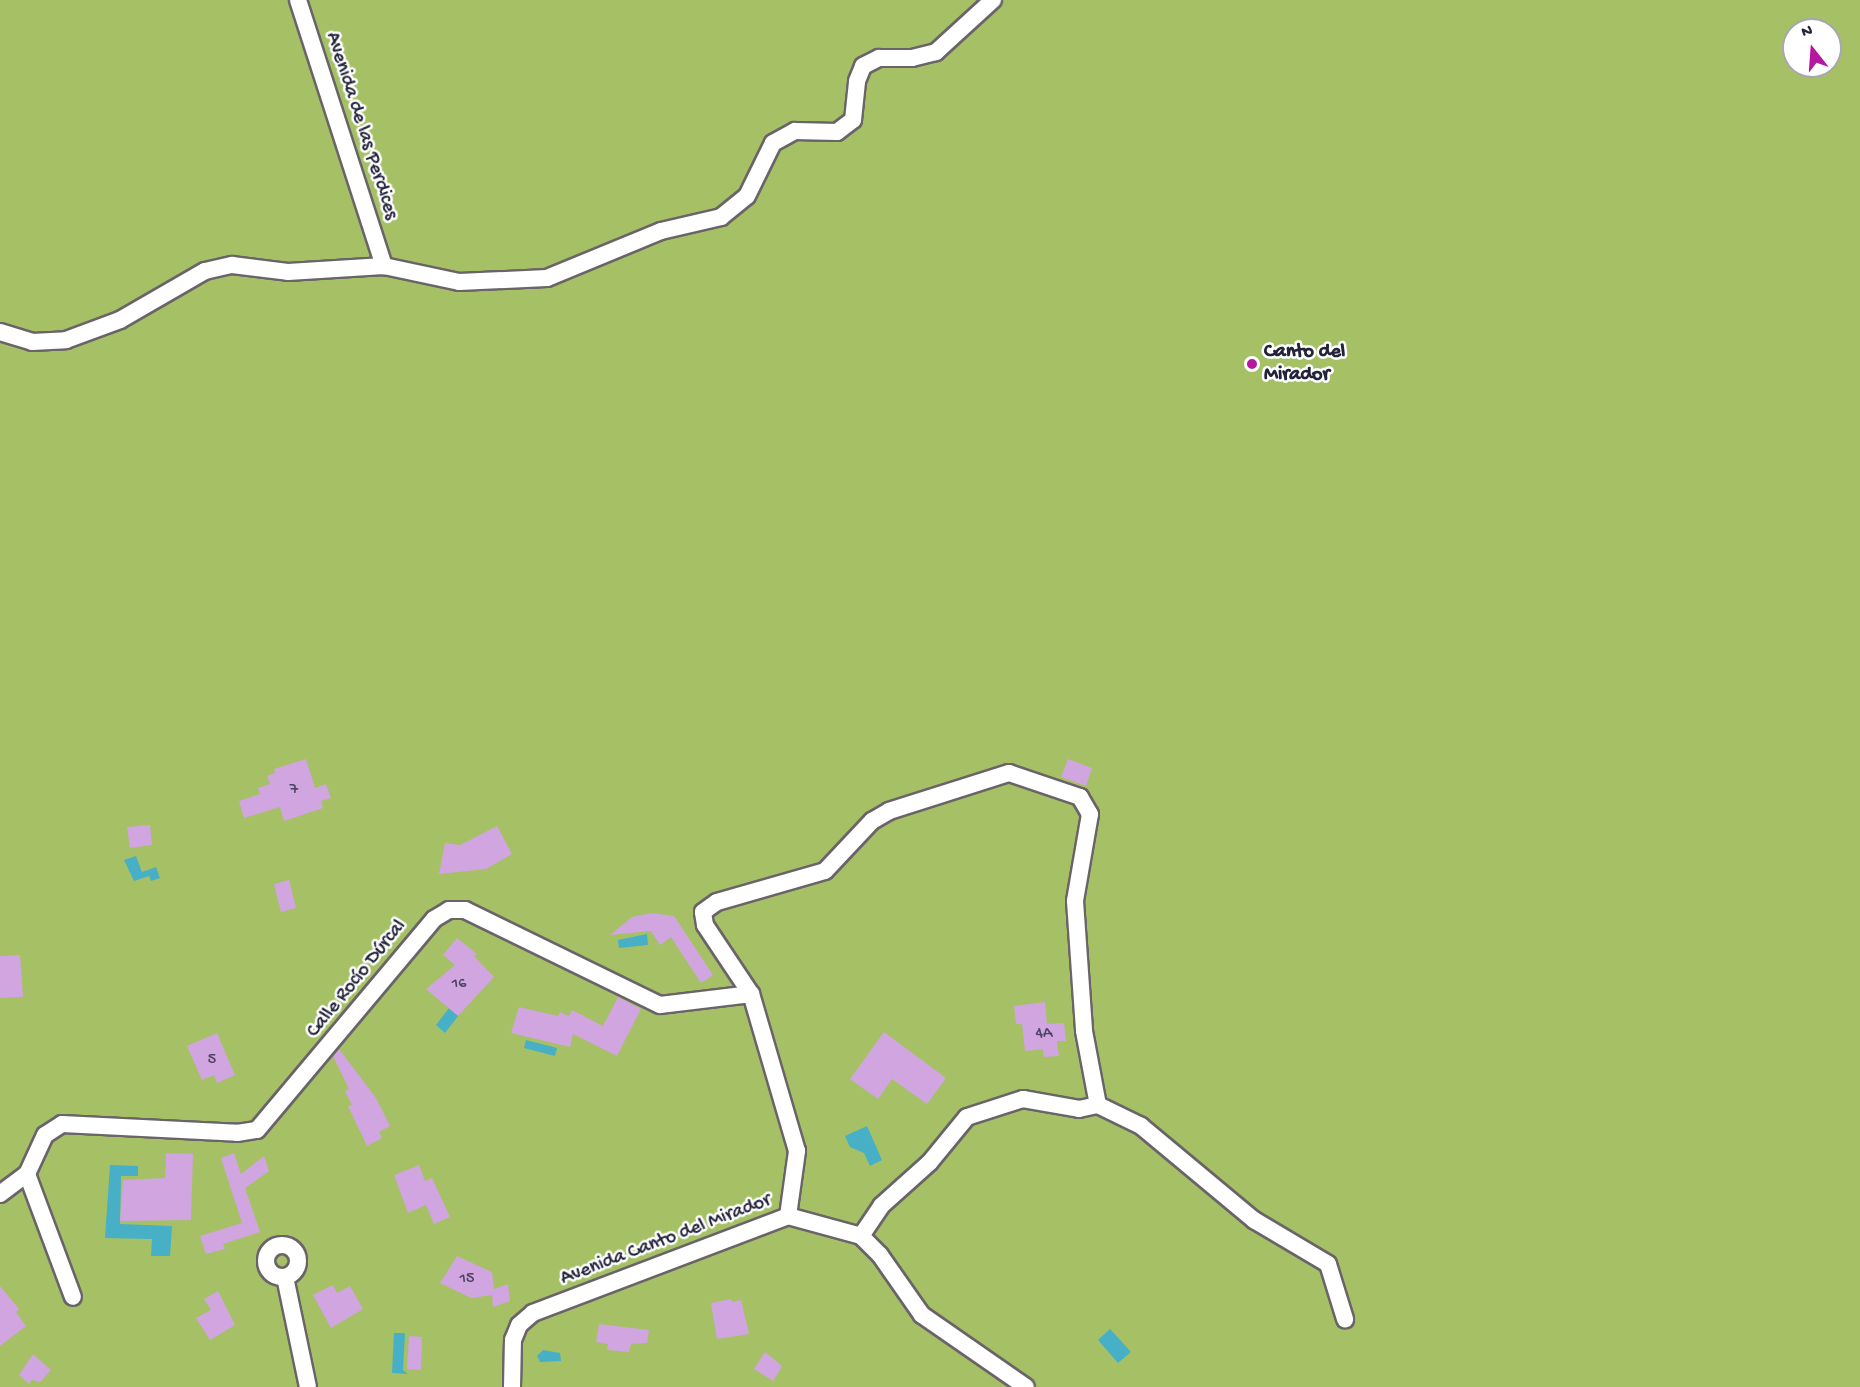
<!DOCTYPE html>
<html>
<head>
<meta charset="utf-8">
<style>
	body { margin:0 }
	#map { position:relative; width:1860px; height:1387px; overflow:hidden; background:#f1debe; font-family:"Gochi Hand",sans-serif }
	div>[style] { position:absolute }
	[style*='--x'] { left:calc(var(--x)*1px); top:calc(var(--y)*1px); width:calc(var(--w)*1px); rotate:calc(var(--a)*1deg) }
	.green>* { inset:0; background:#a6c066 }
	.water>* { inset:0; background:#47afc6 }
	.building>* { inset:0; background:#d0a5e0 }
	.roads { filter:drop-shadow(2px 0 #6a6469) drop-shadow(-2px 0 #6a6469) drop-shadow(0 2px #6a6469) drop-shadow(0 -2px #6a6469) }
	.minor>* { height:16px; margin:-8px; padding:0 8px; transform-origin:8px; border-radius:8px; background:#fff }
	.minor>.ring { margin:-8px; padding:0; box-sizing:content-box; background:none; border:16px solid #fff; border-radius:50% }
	.dots>* { width:16px; height:16px; translate:-50% -50%; box-sizing:border-box; border:3px solid #fff; border-radius:50% }
	span { translate:-50% -50%; white-space:nowrap; text-align:center; line-height:1.15; -webkit-text-stroke:5px #fff; paint-order:stroke }
	.number-label { font-size:16px; color:#4e4364 }
	.number-label span { -webkit-text-stroke-width:0 }
	.street-label { font-size:20px; color:#22223b }
	.poi-label { font-size:20px; color:#22223b; font-weight:700 }
	.left { translate:0 -50%; text-align:left }
	.north { position:absolute; left:1782px; top:18px; width:60px; height:60px; box-sizing:border-box; background:#fff; border:2px solid #a7a7b1; border-radius:50%; rotate:343deg; font-size:16px; font-weight:700; line-height:24px; text-align:center; color:#22223b }
	.north::after { content:''; display:block; margin:auto; width:21px; height:27px; background:#b5179e; clip-path:polygon(50% 0,100% 100%,50% 72%,0 100%) }
</style>
</head>
<body>
<div id="map">
	<div class="green">
		<div style="clip-path:polygon(evenodd,0 0,1860px 0,1860px 1387px,0 1387px,0 0,1794px 30px,1830px 30px,1830px 66px,1794px 66px,1794px 30px)"></div>
	</div>
	<div class="water">
		<div style="clip-path:polygon(136px 856px,142px 872px,156px 867px,160px 878px,151px 881px,149px 876px,134px 881px,124px 860px)"></div>
		<div style="clip-path:polygon(647px 934px,648px 945px,619px 948px,618px 940px)"></div>
		<div style="clip-path:polygon(453px 1003px,462px 1011px,445px 1033px,436px 1025px)"></div>
		<div style="clip-path:polygon(526px 1040px,557px 1048px,555px 1056px,524px 1048px)"></div>
		<div style="clip-path:polygon(867px 1126px,882px 1160px,870px 1166px,864px 1153px,850px 1147px,845px 1136px)"></div>
		<div style="clip-path:polygon(110px 1165px,138px 1166px,138px 1176px,121px 1176px,120px 1224px,172px 1226px,170px 1256px,151px 1256px,152px 1239px,105px 1238px)"></div>
		<div style="clip-path:polygon(1110px 1329px,1131px 1352px,1118px 1363px,1098px 1340px)"></div>
		<div style="clip-path:polygon(394px 1333px,405px 1333px,403px 1370px,408px 1374px,392px 1373px)"></div>
		<div style="clip-path:polygon(543px 1350px,560px 1353px,561px 1361px,540px 1362px,537px 1356px)"></div>
	</div>
	<div class="building">
		<div style="clip-path:polygon(306px 759px,315px 788px,326px 784px,331px 798px,321px 801px,323px 808px,284px 821px,280px 807px,244px 818px,239px 801px,260px 794px,258px 788px,270px 784px,267px 776px,275px 773px,274px 769px)"></div>
		<div style="clip-path:polygon(1068px 759px,1092px 768px,1086px 786px,1061px 777px)"></div>
		<div style="clip-path:polygon(150px 825px,152px 845px,130px 848px,127px 827px)"></div>
		<div style="clip-path:polygon(497px 826px,512px 854px,486px 869px,439px 874px,445px 843px,460px 845px)"></div>
		<div style="clip-path:polygon(289px 880px,296px 908px,281px 912px,274px 884px)"></div>
		<div style="clip-path:polygon(651px 913px,674px 916px,713px 975px,701px 983px,671px 937px,660px 945px,651px 931px,610px 935px,632px 917px)"></div>
		<div style="clip-path:polygon(457px 938px,477px 954px,474px 956px,494px 977px,458px 1016px,426px 989px,455px 965px,443px 955px)"></div>
		<div style="clip-path:polygon(20px 955px,23px 997px,0 998px,0 956px)"></div>
		<div style="clip-path:polygon(618px 997px,641px 1009px,617px 1056px,573px 1034px,570px 1047px,511px 1033px,519px 1007px,558px 1016px,560px 1012px,569px 1016px,572px 1010px,603px 1026px)"></div>
		<div style="clip-path:polygon(1045px 1002px,1047px 1024px,1064px 1023px,1066px 1041px,1057px 1041px,1059px 1056px,1044px 1057px,1043px 1049px,1025px 1051px,1022px 1024px,1016px 1024px,1014px 1006px)"></div>
		<div style="clip-path:polygon(884px 1032px,946px 1078px,927px 1104px,892px 1079px,878px 1099px,850px 1079px)"></div>
		<div style="clip-path:polygon(217px 1033px,235px 1075px,217px 1083px,214px 1075px,202px 1080px,187px 1046px)"></div>
		<div style="clip-path:polygon(339px 1049px,376px 1098px,390px 1126px,379px 1132px,382px 1138px,367px 1146px,348px 1106px,352px 1105px,345px 1091px,349px 1089px,333px 1056px)"></div>
		<div style="clip-path:polygon(166px 1153px,193px 1154px,191px 1220px,120px 1221px,123px 1180px,165px 1178px)"></div>
		<div style="clip-path:polygon(234px 1153px,241px 1174px,264px 1156px,269px 1171px,245px 1188px,260px 1232px,223px 1244px,225px 1249px,206px 1254px,200px 1236px,242px 1223px,221px 1158px)"></div>
		<div style="clip-path:polygon(419px 1165px,425px 1181px,432px 1178px,450px 1217px,434px 1224px,426px 1205px,408px 1213px,394px 1175px)"></div>
		<div style="clip-path:polygon(457px 1256px,492px 1272px,494px 1289px,508px 1284px,510px 1301px,493px 1307px,492px 1295px,471px 1298px,440px 1283px)"></div>
		<div style="clip-path:polygon(333px 1285px,337px 1293px,350px 1286px,363px 1309px,331px 1328px,313px 1295px)"></div>
		<div style="clip-path:polygon(0 1286px,19px 1309px,16px 1312px,26px 1326px,0 1346px)"></div>
		<div style="clip-path:polygon(218px 1291px,235px 1325px,210px 1340px,196px 1318px,211px 1310px,204px 1299px)"></div>
		<div style="clip-path:polygon(731px 1299px,732px 1302px,741px 1300px,749px 1334px,717px 1339px,711px 1303px)"></div>
		<div style="clip-path:polygon(599px 1324px,649px 1330px,647px 1343px,631px 1344px,629px 1352px,607px 1350px,608px 1344px,596px 1342px)"></div>
		<div style="clip-path:polygon(409px 1336px,422px 1337px,421px 1370px,407px 1369px)"></div>
		<div style="clip-path:polygon(765px 1352px,782px 1366px,773px 1381px,754px 1369px)"></div>
		<div style="clip-path:polygon(33px 1354px,51px 1370px,40px 1382px,32px 1380px,29px 1384px,19px 1375px)"></div>
	</div>
	<div class="roads">
		<div class="minor">
			<div style="--x:298;--y:0;--w:280;--a:72.1"></div>
			<div style="--x:0;--y:332;--w:34;--a:17"></div>
			<div style="--x:32;--y:342;--w:34;--a:-3"></div>
			<div style="--x:66;--y:340;--w:58;--a:-20.3"></div>
			<div style="--x:120;--y:320;--w:98;--a:-30"></div>
			<div style="--x:205;--y:271;--w:28;--a:-13"></div>
			<div style="--x:232;--y:265;--w:56;--a:7.1"></div>
			<div style="--x:288;--y:272;--w:96;--a:-3.6"></div>
			<div style="--x:384;--y:266;--w:77;--a:12"></div>
			<div style="--x:459;--y:282;--w:88;--a:-2.6"></div>
			<div style="--x:547;--y:278;--w:123;--a:-22.4"></div>
			<div style="--x:661;--y:231;--w:62;--a:-13.1"></div>
			<div style="--x:721;--y:217;--w:33;--a:-39"></div>
			<div style="--x:747;--y:196;--w:59;--a:-63.9"></div>
			<div style="--x:773;--y:143;--w:25;--a:-29"></div>
			<div style="--x:795;--y:131;--w:42;--a:1.4"></div>
			<div style="--x:837;--y:132;--w:20;--a:-37"></div>
			<div style="--x:853;--y:120;--w:39;--a:-84"></div>
			<div style="--x:857;--y:81;--w:16;--a:-68"></div>
			<div style="--x:863;--y:66;--w:18;--a:-27"></div>
			<div style="--x:879;--y:58;--w:33;--a:0"></div>
			<div style="--x:912;--y:58;--w:25;--a:-14"></div>
			<div style="--x:936;--y:52;--w:77;--a:-42.4"></div>
			<div style="--x:27;--y:1174;--w:131;--a:69.5"></div>
			<div style="--x:0;--y:1194;--w:34;--a:-37"></div>
			<div style="--x:27;--y:1174;--w:43;--a:-65.2"></div>
			<div style="--x:45;--y:1135;--w:20;--a:-33"></div>
			<div style="--x:62;--y:1124;--w:175;--a:2.9"></div>
			<div style="--x:237;--y:1133;--w:20;--a:-9"></div>
			<div style="--x:257;--y:1130;--w:275;--a:-50"></div>
			<div style="--x:434;--y:919;--w:17;--a:-31"></div>
			<div style="--x:449;--y:910;--w:16;--a:0"></div>
			<div style="--x:465;--y:910;--w:217;--a:26"></div>
			<div style="--x:660;--y:1005;--w:92;--a:-6.9"></div>
			<div style="--x:788;--y:1216;--w:76;--a:15.3"></div>
			<div style="--x:861;--y:1236;--w:27;--a:45"></div>
			<div style="--x:880;--y:1255;--w:73;--a:55"></div>
			<div style="--x:922;--y:1315;--w:126;--a:34.7"></div>
			<div style="--x:861;--y:1236;--w:36;--a:-56"></div>
			<div style="--x:881;--y:1206;--w:66;--a:-41.9"></div>
			<div style="--x:930;--y:1162;--w:58;--a:-50.6"></div>
			<div style="--x:967;--y:1117;--w:59;--a:-17.8"></div>
			<div style="--x:1023;--y:1099;--w:57;--a:10.1"></div>
			<div style="--x:1079;--y:1109;--w:19;--a:-12"></div>
			<div class="ring" style="left:266px;top:1245px;width:16px;height:16px"></div>
			<div style="--x:285;--y:1277;--w:112;--a:78.2"></div>
			<div style="--x:512;--y:1387;--w:47;--a:-88.8"></div>
			<div style="--x:513;--y:1340;--w:16;--a:-68"></div>
			<div style="--x:519;--y:1325;--w:18;--a:-41"></div>
			<div style="--x:533;--y:1313;--w:273;--a:-20.8"></div>
			<div style="--x:788;--y:1216;--w:66;--a:-82.1"></div>
			<div style="--x:797;--y:1151;--w:164;--a:-106.3"></div>
			<div style="--x:751;--y:994;--w:83;--a:-123.7"></div>
			<div style="--x:705;--y:925;--w:13;--a:-99"></div>
			<div style="--x:703;--y:912;--w:17;--a:-36"></div>
			<div style="--x:717;--y:902;--w:112;--a:-16"></div>
			<div style="--x:825;--y:871;--w:69;--a:-46.8"></div>
			<div style="--x:872;--y:821;--w:20;--a:-30"></div>
			<div style="--x:889;--y:811;--w:126;--a:-17.6"></div>
			<div style="--x:1009;--y:773;--w:75;--a:18.7"></div>
			<div style="--x:1080;--y:797;--w:20;--a:60"></div>
			<div style="--x:1090;--y:814;--w:88;--a:99.8"></div>
			<div style="--x:1075;--y:901;--w:130;--a:86"></div>
			<div style="--x:1084;--y:1031;--w:75;--a:79.3"></div>
			<div style="--x:1098;--y:1105;--w:48;--a:26"></div>
			<div style="--x:1141;--y:1126;--w:147;--a:39.8"></div>
			<div style="--x:1254;--y:1220;--w:86;--a:30.7"></div>
			<div style="--x:1328;--y:1264;--w:58;--a:72.8"></div>
		</div>
	</div>
	<div class="dots">
		<div style="left:1252px;top:364px;background:#b5179e"></div>
	</div>
	<div class="number-label">
		<span style="left:294px;top:791px">7</span>
		<span style="left:459px;top:985px">16</span>
		<span style="left:1044px;top:1035px">4A</span>
		<span style="left:212px;top:1061px">5</span>
		<span style="left:467px;top:1280px">15</span>
	</div>
	<div class="street-label">
		<span style="left:361px;top:126px;rotate:72deg">Avenida de las Perdices</span>
		<span style="left:357px;top:979px;rotate:-51deg">Calle Rocío Dúrcal</span>
		<span style="left:666px;top:1240px;rotate:-21deg">Avenida Canto del Mirador</span>
	</div>
	<div class="poi-label">
		<span class="left" style="left:1264px;top:364px">Canto del<br>Mirador</span>
	</div>
	<div class="north">N</div>
</div>
</body>
</html>
